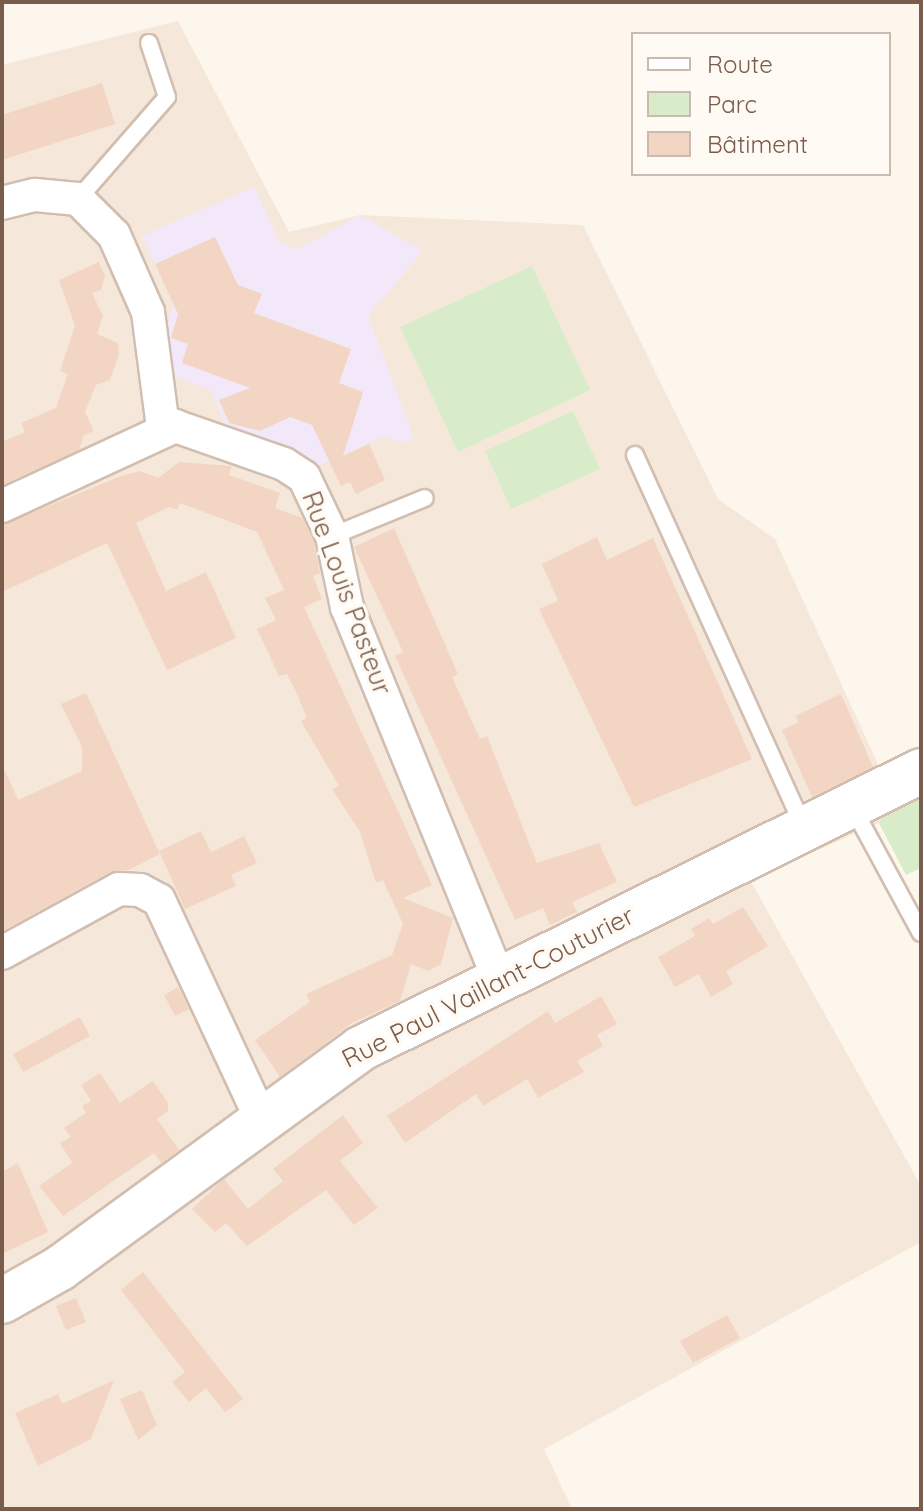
<!DOCTYPE html>
<html>
<head>
<meta charset="utf-8">
<style>
	body { margin:0 }
	#map { position:relative; width:923px; height:1511px; overflow:hidden; background:#fdf6ec; font-family:Quicksand,sans-serif }
	div>[style] { position:absolute }
	[style*='--x'] { left:calc(var(--x)*1px); top:calc(var(--y)*1px); width:calc(var(--w)*1px); rotate:calc(var(--a)*1deg) }
	.residential>* { inset:0; background:#f5e8da }
	.education>* { inset:0; background:#f3e8fa }
	.green>* { inset:0; background:#d8ecc9 }
	.building>* { inset:0; background:#f3d5c3 }
	.roads { filter:drop-shadow(2px 0 #d1beb0) drop-shadow(-2px 0 #d1beb0) drop-shadow(0 2px #d1beb0) drop-shadow(0 -2px #d1beb0) }
	.lane>* { height:16px; margin:-8px; padding:0 8px; transform-origin:8px; border-radius:8px; background:#fff }
	.street>* { height:32px; margin:-16px; padding:0 16px; transform-origin:16px; border-radius:16px; background:#fff }
	.secondary>* { height:44px; margin:-22px; padding:0 22px; transform-origin:22px; border-radius:22px; background:#fff }
	span { translate:-50% -50%; white-space:nowrap; text-align:center; line-height:1.15; -webkit-text-stroke:7px #fffaf3; paint-order:stroke }
	.street-label { font-size:26px; color:#7a5c4d }
	.frame { position:absolute; inset:0; border:4px solid #7a5c4d; pointer-events:none }
	.legend { position:absolute; left:631px; top:32px; width:260px; height:144px; box-sizing:border-box; background:#fffaf3; border:2px solid #cabbb1; margin:0; padding:10px 14px; list-style:none; font-size:24px; color:#7a5c4d }
	.legend li { display:flex; align-items:center; gap:16px; height:40px }
	.legend b { width:40px; border:2px solid #cabbb1 }
</style>
</head>
<body>
<div id="map">
	<div class="residential">
		<div style="clip-path:polygon(178px 21px,289px 232px,360px 215px,583px 225px,718px 499px,775px 539px,881px 771px,886px 811px,879px 823px,750px 880px,921px 1186px,921px 1242px,544px 1449px,572px 1509px,2px 1509px,2px 65px)"></div>
	</div>
	<div class="education">
		<div style="clip-path:polygon(254px 187px,280px 243px,298px 249px,360px 215px,423px 251px,368px 316px,414px 438px,403px 443px,384px 436px,319px 466px,264px 447px,259px 437px,224px 424px,211px 390px,178px 378px,162px 343px,174px 305px,142px 236px)"></div>
	</div>
	<div class="green">
		<div style="clip-path:polygon(532px 266px,590px 390px,458px 452px,400px 327px)"></div>
		<div style="clip-path:polygon(573px 411px,600px 469px,511px 509px,485px 451px)"></div>
		<div style="clip-path:polygon(921px 796px,921px 868px,906px 875px,879px 823px,886px 811px)"></div>
	</div>
	<div class="building">
		<div style="clip-path:polygon(102px 83px,115px 124px,2px 160px,2px 115px)"></div>
		<div style="clip-path:polygon(215px 237px,238px 285px,262px 294px,254px 313px,351px 349px,339px 383px,363px 392px,343px 456px,369px 444px,385px 480px,356px 494px,350px 482px,341px 486px,312px 425px,290px 417px,260px 431px,229px 423px,219px 400px,250px 388px,182px 363px,188px 344px,171px 338px,178px 314px,155px 264px)"></div>
		<div style="clip-path:polygon(99px 262px,105px 276px,101px 290px,92px 293px,103px 316px,97px 334px,118px 343px,119px 354px,110px 380px,96px 385px,85px 412px,94px 431px,84px 435px,79px 450px,2px 485px,2px 442px,25px 432px,21px 423px,56px 408px,68px 374px,60px 371px,75px 326px,59px 280px)"></div>
		<div style="clip-path:polygon(179px 462px,232px 466px,229px 475px,280px 493px,275px 508px,302px 518px,314px 542px,320px 573px,313px 576px,322px 599px,304px 607px,432px 885px,403px 898px,453px 918px,441px 964px,428px 971px,411px 964px,400px 1001px,352px 1023px,280px 1077px,255px 1040px,310px 1002px,306px 994px,392px 955px,403px 924px,383px 880px,376px 883px,360px 832px,332px 789px,339px 786px,301px 721px,307px 718px,297px 694px,287px 674px,279px 676px,257px 629px,276px 620px,265px 598px,284px 590px,257px 532px,180px 503px,177px 510px,169px 507px,136px 523px,166px 591px,206px 572px,236px 638px,167px 670px,107px 543px,2px 592px,2px 525px,121px 476px,140px 471px,158px 478px)"></div>
		<div style="clip-path:polygon(394px 528px,458px 674px,452px 677px,480px 739px,487px 736px,537px 863px,599px 843px,617px 882px,572px 902px,577px 912px,550px 925px,543px 908px,515px 920px,395px 656px,403px 652px,354px 547px)"></div>
		<div style="clip-path:polygon(597px 537px,607px 560px,653px 538px,752px 759px,634px 807px,539px 609px,558px 601px,542px 564px)"></div>
		<div style="clip-path:polygon(86px 693px,160px 854px,129px 870px,110px 872px,2px 931px,2px 764px,18px 800px,82px 771px,82px 747px,61px 704px)"></div>
		<div style="clip-path:polygon(841px 694px,873px 767px,812px 797px,782px 730px,799px 722px,795px 716px)"></div>
		<div style="clip-path:polygon(201px 831px,211px 852px,244px 836px,257px 863px,231px 875px,236px 886px,185px 909px,159px 851px)"></div>
		<div style="clip-path:polygon(743px 907px,768px 946px,726px 971px,733px 984px,711px 997px,699px 974px,675px 987px,658px 957px,695px 936px,691px 929px,709px 918px,713px 924px)"></div>
		<div style="clip-path:polygon(178px 987px,189px 1009px,175px 1016px,164px 995px)"></div>
		<div style="clip-path:polygon(601px 996px,617px 1024px,597px 1035px,603px 1046px,577px 1061px,584px 1072px,538px 1098px,527px 1079px,483px 1106px,476px 1094px,405px 1143px,387px 1116px,548px 1011px,555px 1023px)"></div>
		<div style="clip-path:polygon(80px 1017px,90px 1036px,23px 1072px,13px 1054px)"></div>
		<div style="clip-path:polygon(100px 1073px,120px 1103px,153px 1081px,168px 1103px,168px 1111px,157px 1119px,179px 1150px,161px 1163px,154px 1153px,63px 1216px,39px 1186px,72px 1163px,60px 1143px,71px 1137px,64px 1128px,86px 1113px,82px 1106px,91px 1101px,81px 1085px)"></div>
		<div style="clip-path:polygon(343px 1115px,363px 1143px,340px 1161px,378px 1208px,354px 1225px,326px 1190px,247px 1246px,226px 1223px,215px 1232px,192px 1209px,224px 1179px,248px 1209px,283px 1181px,273px 1169px)"></div>
		<div style="clip-path:polygon(18px 1163px,48px 1232px,2px 1254px,2px 1172px)"></div>
		<div style="clip-path:polygon(143px 1272px,243px 1399px,225px 1412px,206px 1388px,189px 1402px,172px 1382px,185px 1372px,121px 1290px)"></div>
		<div style="clip-path:polygon(76px 1298px,86px 1322px,66px 1330px,56px 1306px)"></div>
		<div style="clip-path:polygon(727px 1315px,740px 1338px,693px 1363px,680px 1341px)"></div>
		<div style="clip-path:polygon(114px 1380px,91px 1439px,38px 1466px,15px 1413px,58px 1394px,62px 1404px)"></div>
		<div style="clip-path:polygon(142px 1390px,157px 1425px,138px 1440px,120px 1399px)"></div>
	</div>
	<div class="roads">
		<div class="lane">
			<div style="--x:78;--y:199;--w:135;--a:-48.9"></div>
			<div style="--x:167;--y:97;--w:57;--a:-108.4"></div>
			<div style="--x:635;--y:455;--w:407;--a:65.6"></div>
			<div style="--x:332;--y:536;--w:100;--a:-22.2"></div>
			<div style="--x:853;--y:808;--w:142;--a:61.5"></div>
		</div>
		<div class="street">
			<div style="--x:2;--y:203;--w:34;--a:-14"></div>
			<div style="--x:35;--y:195;--w:43;--a:5.3"></div>
			<div style="--x:78;--y:199;--w:51;--a:45"></div>
			<div style="--x:114;--y:235;--w:84;--a:66.2"></div>
			<div style="--x:148;--y:312;--w:116;--a:82.6"></div>
			<div style="--x:2;--y:506;--w:191;--a:-24.8"></div>
			<div style="--x:175;--y:426;--w:115;--a:19.2"></div>
			<div style="--x:284;--y:464;--w:24;--a:33"></div>
			<div style="--x:304;--y:477;--w:65;--a:64.6"></div>
			<div style="--x:332;--y:536;--w:73;--a:78.1"></div>
			<div style="--x:347;--y:607;--w:403;--a:67.8"></div>
			<div style="--x:2;--y:953;--w:133;--a:-28.7"></div>
			<div style="--x:119;--y:889;--w:21;--a:3"></div>
			<div style="--x:140;--y:890;--w:21;--a:28"></div>
			<div style="--x:159;--y:900;--w:239;--a:65"></div>
		</div>
		<div class="secondary">
			<div style="--x:2;--y:1301;--w:67;--a:-29.6"></div>
			<div style="--x:60;--y:1268;--w:371;--a:-36.1"></div>
			<div style="--x:360;--y:1049;--w:626;--a:-26.36"></div>
		</div>
	</div>
	<div class="street-label">
		<span style="left:347px;top:593px;rotate:70deg">Rue Louis Pasteur</span>
		<span style="left:488px;top:987px;rotate:-27deg">Rue Paul Vaillant-Couturier</span>
	</div>
	<div class="frame"></div>
	<ul class="legend">
	<li><b style="height:10px;background:#fff"></b>Route</li>
	<li><b style="height:22px;background:#d8ecc9"></b>Parc</li>
	<li><b style="height:22px;background:#f3d5c3"></b>Bâtiment</li>
	</ul>
</div>
</body>
</html>
